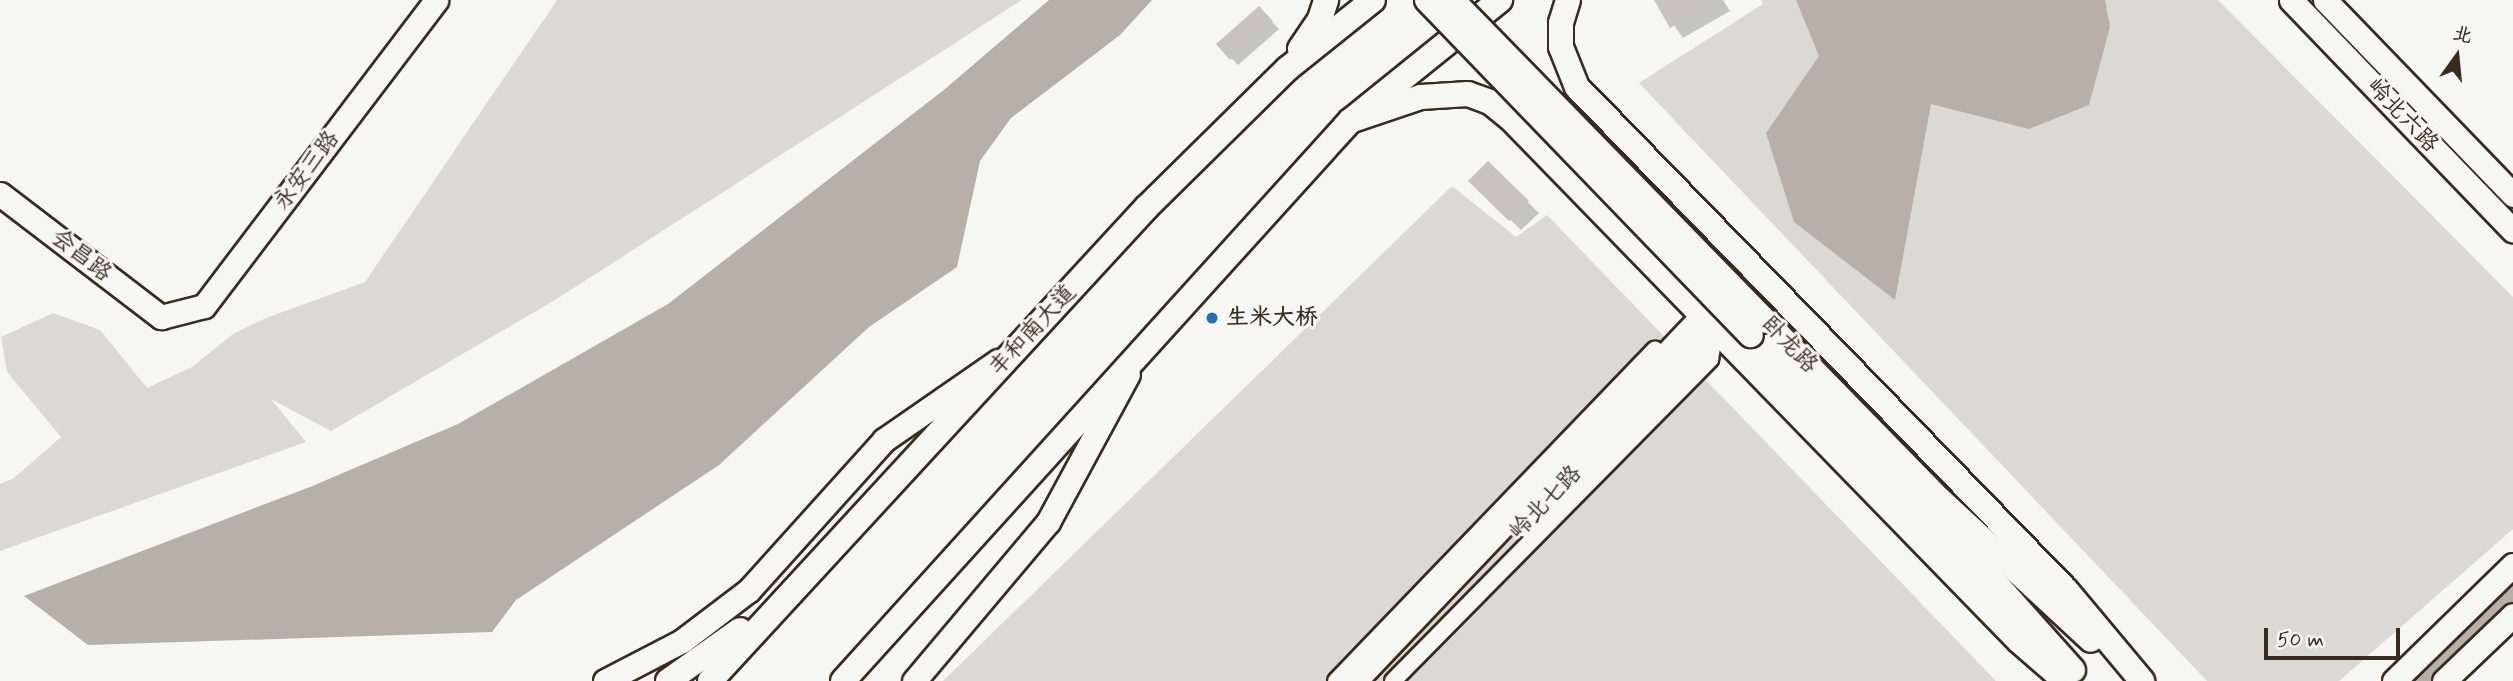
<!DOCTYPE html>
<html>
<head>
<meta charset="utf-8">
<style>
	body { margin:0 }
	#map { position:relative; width:2513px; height:681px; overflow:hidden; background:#f6f6f2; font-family:Mynerve,"LXGW WenKai TC",sans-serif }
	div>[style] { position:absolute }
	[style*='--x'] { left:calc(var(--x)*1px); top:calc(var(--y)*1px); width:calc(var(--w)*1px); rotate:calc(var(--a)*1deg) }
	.green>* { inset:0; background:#dad9d3 }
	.water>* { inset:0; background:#b6b0a9 }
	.shadow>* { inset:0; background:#0003 }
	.river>* { height:33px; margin:-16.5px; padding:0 16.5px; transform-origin:16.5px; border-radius:16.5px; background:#b6b0a9 }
	.building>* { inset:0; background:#c8c3be }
	.roads { filter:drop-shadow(2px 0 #3b2a1e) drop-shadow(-2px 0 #3b2a1e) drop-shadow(0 2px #3b2a1e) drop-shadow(0 -2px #3b2a1e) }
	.street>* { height:16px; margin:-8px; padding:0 8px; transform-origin:8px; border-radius:8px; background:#f6f6f2 }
	.secondary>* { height:23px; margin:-11.5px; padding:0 11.5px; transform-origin:11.5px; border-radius:11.5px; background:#f6f6f2 }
	.primary>* { height:24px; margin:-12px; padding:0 12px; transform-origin:12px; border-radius:12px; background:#f6f6f2 }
	.bridges { filter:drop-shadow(2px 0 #3b2a1e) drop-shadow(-2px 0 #3b2a1e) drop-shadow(0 2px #3b2a1e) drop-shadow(0 -2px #3b2a1e) }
	.primary-bridge>* { height:24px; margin:-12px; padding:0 12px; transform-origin:12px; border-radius:12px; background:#f6f6f2 }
	.dots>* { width:19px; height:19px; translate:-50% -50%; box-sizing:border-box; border:4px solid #f6f6f2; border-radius:50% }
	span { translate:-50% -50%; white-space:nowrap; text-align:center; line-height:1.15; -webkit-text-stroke:6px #f6f6f2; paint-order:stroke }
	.street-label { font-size:23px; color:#3b2a1e }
	.poi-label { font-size:23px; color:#3b2a1e; font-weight:700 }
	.left { translate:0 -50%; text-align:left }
	.north { position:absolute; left:2422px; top:21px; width:70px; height:70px; -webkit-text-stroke:5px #f6f6f2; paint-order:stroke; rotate:15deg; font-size:19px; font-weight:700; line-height:28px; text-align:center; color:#3b2a1e }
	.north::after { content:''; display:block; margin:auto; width:24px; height:32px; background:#3b2a1e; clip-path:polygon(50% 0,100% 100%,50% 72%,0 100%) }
	.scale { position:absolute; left:2264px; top:628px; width:136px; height:32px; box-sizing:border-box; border:4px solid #3b2a1e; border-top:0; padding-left:9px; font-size:21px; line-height:24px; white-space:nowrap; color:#3b2a1e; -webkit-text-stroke:5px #f6f6f2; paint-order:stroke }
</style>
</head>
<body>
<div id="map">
	<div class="green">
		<div style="clip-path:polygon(557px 0,1022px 0,555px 300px,331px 431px,271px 399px,306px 442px,0 551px,0 484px,14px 478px,61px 437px,7px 372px,1px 337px,53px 313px,100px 330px,147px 388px,192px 367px,233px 334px,266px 318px,365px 282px)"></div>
		<div style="clip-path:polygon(1761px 0,2218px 0,2513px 297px,2513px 529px,2339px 681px,2207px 681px,1639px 83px,1763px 4px)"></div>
		<div style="clip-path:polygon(1452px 186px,1516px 237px,1547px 215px,1996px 681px,943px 681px)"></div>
	</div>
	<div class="water">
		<div style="clip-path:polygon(1049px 0,1152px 0,1120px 35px,1011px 118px,980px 161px,957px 267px,869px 327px,719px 465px,516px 600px,492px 632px,88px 645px,24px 596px,310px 487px,458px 424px,668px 304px,945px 89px)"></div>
		<div style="clip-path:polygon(1796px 0,2105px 0,2110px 27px,2089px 105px,2029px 129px,1931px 104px,1895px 300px,1794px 222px,1766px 133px,1819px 56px)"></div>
	</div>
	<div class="shadow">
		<div style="clip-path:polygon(1656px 0,1723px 0,1730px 11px,1683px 38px)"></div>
		<div style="clip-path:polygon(1258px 8px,1279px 29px,1238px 65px,1218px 44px)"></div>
		<div style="clip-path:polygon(1488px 163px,1539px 213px,1521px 230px,1471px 181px)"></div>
	</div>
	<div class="river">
		<div style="--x:2425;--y:681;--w:121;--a:-43.3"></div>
	</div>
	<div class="building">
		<div style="clip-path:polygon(1654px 0,1719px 0,1670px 28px)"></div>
		<div style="clip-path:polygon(1259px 6px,1273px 21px,1230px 60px,1216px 44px)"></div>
		<div style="clip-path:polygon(1488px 161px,1529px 201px,1509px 221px,1468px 181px)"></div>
	</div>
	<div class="roads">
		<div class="street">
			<div style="--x:1336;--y:681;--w:460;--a:-46.1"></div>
			<div style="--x:1393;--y:681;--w:452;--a:-45.4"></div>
			<div style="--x:1710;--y:359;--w:34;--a:-80"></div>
		</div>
		<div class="secondary">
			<div style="--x:2291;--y:0;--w:320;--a:46.1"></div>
			<div style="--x:2325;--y:0;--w:271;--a:46"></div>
			<div style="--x:0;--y:194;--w:203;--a:37.4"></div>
			<div style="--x:161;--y:317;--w:44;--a:-14.3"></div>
			<div style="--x:204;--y:306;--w:384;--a:-52.8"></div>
			<div style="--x:1526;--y:525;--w:275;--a:-46.3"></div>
			<div style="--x:605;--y:681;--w:87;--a:-27.5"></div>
			<div style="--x:682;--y:641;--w:84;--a:-37.3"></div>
			<div style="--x:749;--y:590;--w:202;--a:-48"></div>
			<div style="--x:884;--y:440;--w:139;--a:-34.7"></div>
			<div style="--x:914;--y:681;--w:208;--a:-49.9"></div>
			<div style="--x:1048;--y:522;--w:168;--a:-61.6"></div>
			<div style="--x:1355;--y:681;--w:508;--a:-46.44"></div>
			<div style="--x:2394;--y:681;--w:166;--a:-44.3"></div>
			<div style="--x:2444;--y:681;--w:95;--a:-43.7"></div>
		</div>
		<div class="primary">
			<div style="--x:1568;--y:0;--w:24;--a:107"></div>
			<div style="--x:1561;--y:23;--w:24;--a:90"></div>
			<div style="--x:1561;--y:47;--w:43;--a:68.2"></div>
			<div style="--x:1577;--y:87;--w:702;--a:45.81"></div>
			<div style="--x:2066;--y:590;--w:119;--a:50.1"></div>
			<div style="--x:1300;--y:49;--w:36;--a:-56"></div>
			<div style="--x:1320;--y:19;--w:20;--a:-72"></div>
			<div style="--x:1350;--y:121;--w:75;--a:-18.7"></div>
			<div style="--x:1421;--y:97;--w:47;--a:-3.7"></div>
			<div style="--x:1468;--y:94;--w:23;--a:20"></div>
			<div style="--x:1490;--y:102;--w:27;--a:39"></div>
			<div style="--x:1511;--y:119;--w:728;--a:45.78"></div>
			<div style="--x:2019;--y:641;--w:61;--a:41"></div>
			<div style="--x:1765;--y:321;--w:249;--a:45.7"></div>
			<div style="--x:1939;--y:499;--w:207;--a:42.8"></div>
			<div style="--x:1751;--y:335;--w:351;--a:45.5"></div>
			<div style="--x:1997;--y:585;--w:114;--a:48.2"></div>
			<div style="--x:668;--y:681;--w:88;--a:-35.3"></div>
			<div style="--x:710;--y:681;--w:645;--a:-47.33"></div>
			<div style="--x:1147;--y:207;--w:197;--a:-44.6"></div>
			<div style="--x:1287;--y:69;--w:110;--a:-38.7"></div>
			<div style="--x:843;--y:681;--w:755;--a:-47.84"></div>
			<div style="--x:1350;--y:121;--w:193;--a:-38.9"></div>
		</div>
	</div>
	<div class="bridges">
		<div class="primary-bridge">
			<div style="--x:1427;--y:0;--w:466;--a:46"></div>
			<div style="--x:1452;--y:0;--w:448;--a:45.7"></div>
		</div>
	</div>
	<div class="dots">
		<div style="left:1212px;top:318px;background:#1f6fb2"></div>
	</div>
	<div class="street-label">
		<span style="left:2402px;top:116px;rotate:46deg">岭北六路</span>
		<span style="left:307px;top:171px;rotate:-53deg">永安三路</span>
		<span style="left:81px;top:256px;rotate:38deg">会昌路</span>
		<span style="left:1033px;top:331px;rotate:-47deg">丰和南大道</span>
		<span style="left:1789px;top:345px;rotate:46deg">卧龙路</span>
		<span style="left:1546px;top:503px;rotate:-46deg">岭北七路</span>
	</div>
	<div class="poi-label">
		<span class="left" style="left:1226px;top:318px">生米大桥</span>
	</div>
	<div class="north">北</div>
	<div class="scale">50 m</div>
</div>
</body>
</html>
